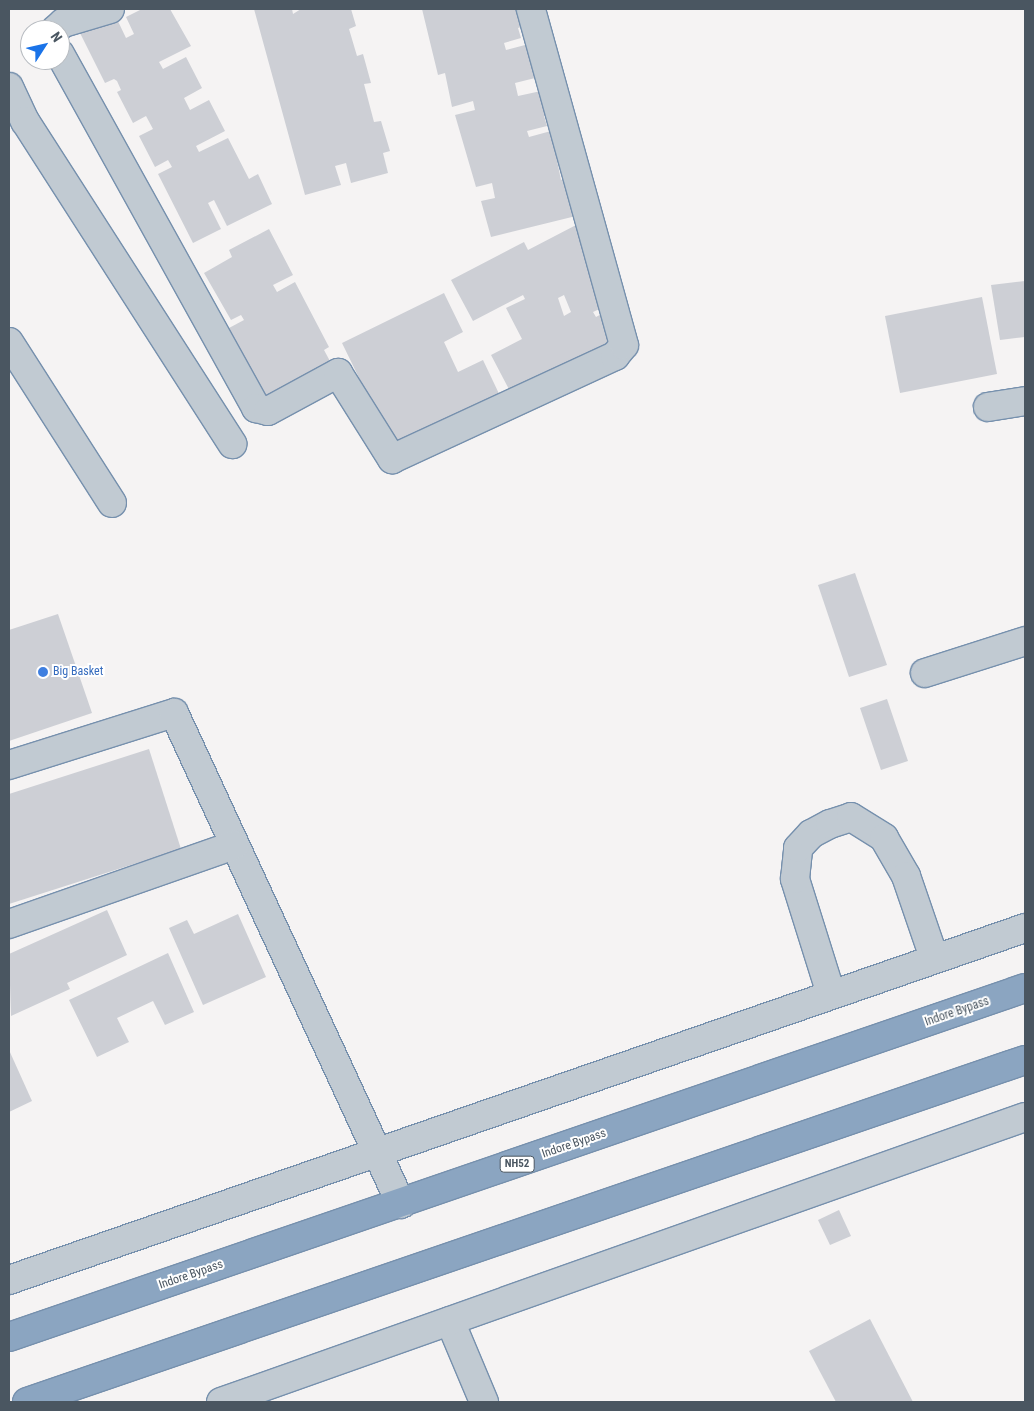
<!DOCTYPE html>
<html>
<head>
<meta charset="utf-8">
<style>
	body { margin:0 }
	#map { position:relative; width:1034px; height:1411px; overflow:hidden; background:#f5f3f3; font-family:"Roboto Condensed",sans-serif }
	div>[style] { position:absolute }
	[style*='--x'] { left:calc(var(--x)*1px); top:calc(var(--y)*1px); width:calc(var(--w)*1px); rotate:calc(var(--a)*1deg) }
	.building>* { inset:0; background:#cdcfd5 }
	.roads { filter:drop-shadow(1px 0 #7690ad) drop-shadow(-1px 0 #7690ad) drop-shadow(0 1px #7690ad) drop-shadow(0 -1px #7690ad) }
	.minor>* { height:28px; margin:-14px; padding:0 14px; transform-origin:14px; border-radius:14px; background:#c1cad2 }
	.highway>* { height:28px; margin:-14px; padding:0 14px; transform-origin:14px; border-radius:14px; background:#8ba5c1 }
	.dots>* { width:14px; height:14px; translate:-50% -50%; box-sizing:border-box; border:2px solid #fff; border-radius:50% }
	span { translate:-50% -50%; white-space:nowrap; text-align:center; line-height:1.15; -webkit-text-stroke:4px #fff; paint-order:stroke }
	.shield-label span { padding:1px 4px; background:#fff; border:1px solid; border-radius:4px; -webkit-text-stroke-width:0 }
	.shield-label { font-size:11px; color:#4a5661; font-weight:700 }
	.shop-label { font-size:12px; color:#366cbe }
	.left { translate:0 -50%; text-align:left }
	.street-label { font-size:12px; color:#4a5661 }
	.frame { position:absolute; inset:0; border:10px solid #4a5661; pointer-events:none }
	.north { position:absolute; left:20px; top:20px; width:50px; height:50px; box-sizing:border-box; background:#fff; border:1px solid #b7bbc0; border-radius:50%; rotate:55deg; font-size:14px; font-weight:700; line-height:20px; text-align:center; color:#4a5661 }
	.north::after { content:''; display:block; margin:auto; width:18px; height:22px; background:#1a73e8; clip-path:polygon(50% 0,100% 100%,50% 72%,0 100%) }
</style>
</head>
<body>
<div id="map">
	<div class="building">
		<div style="clip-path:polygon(142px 9px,170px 9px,191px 46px,159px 62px,163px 69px,186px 57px,202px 88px,184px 98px,190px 110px,209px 100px,225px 131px,196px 146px,199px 152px,228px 138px,249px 179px,258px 174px,272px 204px,227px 226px,214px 200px,208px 203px,221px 229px,193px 243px,158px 174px,172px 167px,168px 160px,155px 167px,139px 136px,153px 129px,146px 116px,133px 123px,117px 92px,121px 90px,117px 81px,114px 79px,105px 83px,78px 29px,116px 17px,126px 38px,134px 34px,126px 17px)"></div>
		<div style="clip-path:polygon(254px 9px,292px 9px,293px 14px,301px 9px,351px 9px,356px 26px,349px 29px,357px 56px,363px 54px,371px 83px,364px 84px,374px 122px,381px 121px,390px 151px,383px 153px,388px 173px,351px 183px,346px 163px,335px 166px,341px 185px,305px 195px)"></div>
		<div style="clip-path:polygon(422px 9px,524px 9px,528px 25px,518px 28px,521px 38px,504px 43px,506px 50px,525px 45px,528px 54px,533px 53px,539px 77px,515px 83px,518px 96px,541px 91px,547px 115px,544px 116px,547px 126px,527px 131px,529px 137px,551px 131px,561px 180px,566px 178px,576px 216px,491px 237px,481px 201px,495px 198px,492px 183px,476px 187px,455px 115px,475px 110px,473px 101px,452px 107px,445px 73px,438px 75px)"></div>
		<div style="clip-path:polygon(evenodd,578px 224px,608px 305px,593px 312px,596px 317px,605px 312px,616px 349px,512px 395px,491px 355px,522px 339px,506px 308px,525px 299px,523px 295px,473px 321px,451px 280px,524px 242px,528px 250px,578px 224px,564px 295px,571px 312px,564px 316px,558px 298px,564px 295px)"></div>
		<div style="clip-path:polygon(269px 229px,293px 275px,273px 285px,277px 292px,295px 282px,329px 347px,324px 350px,331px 363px,267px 398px,229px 328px,244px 320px,241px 315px,231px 320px,204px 273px,232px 257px,229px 250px)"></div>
		<div style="clip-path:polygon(1025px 281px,1025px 337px,1000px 340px,991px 285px)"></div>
		<div style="clip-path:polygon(444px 293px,463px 332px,444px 342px,458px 372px,483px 360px,502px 400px,400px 449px,390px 429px,385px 431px,342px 343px)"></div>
		<div style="clip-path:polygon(982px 297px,997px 374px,900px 393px,885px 316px)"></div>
		<div style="clip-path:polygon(855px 573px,887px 665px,849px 677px,818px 585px)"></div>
		<div style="clip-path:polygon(58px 614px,92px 713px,9px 741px,9px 630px)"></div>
		<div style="clip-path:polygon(887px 699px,908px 761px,881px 770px,860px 708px)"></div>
		<div style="clip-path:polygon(149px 749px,181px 849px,9px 904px,9px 794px)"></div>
		<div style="clip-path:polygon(107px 910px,127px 955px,67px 983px,70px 989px,11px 1016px,9px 954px)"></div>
		<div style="clip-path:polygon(238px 914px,266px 977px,203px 1005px,169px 928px,187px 920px,194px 934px)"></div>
		<div style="clip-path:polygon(168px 953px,194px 1012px,165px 1025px,153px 1001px,117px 1018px,129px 1042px,97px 1057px,69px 1000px)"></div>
		<div style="clip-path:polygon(9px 1050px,32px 1101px,9px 1112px)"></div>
		<div style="clip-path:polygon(839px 1210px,851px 1236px,830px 1245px,818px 1220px)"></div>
		<div style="clip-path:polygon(870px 1319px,913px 1402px,836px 1402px,809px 1351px)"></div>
	</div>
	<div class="roads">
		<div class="minor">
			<div style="--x:55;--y:30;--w:11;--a:-41"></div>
			<div style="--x:63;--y:23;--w:49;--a:-16.6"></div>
			<div style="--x:60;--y:54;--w:405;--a:61"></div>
			<div style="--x:256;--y:408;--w:12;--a:14"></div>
			<div style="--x:268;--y:411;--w:80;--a:-28.5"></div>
			<div style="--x:338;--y:373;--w:102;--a:57.9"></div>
			<div style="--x:392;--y:459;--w:246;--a:-24.8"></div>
			<div style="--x:615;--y:356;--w:14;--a:-51"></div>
			<div style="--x:624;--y:345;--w:349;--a:-105.5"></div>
			<div style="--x:9;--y:87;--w:38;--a:65"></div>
			<div style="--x:25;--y:121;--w:384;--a:57.3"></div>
			<div style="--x:9;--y:342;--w:191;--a:57.4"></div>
			<div style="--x:988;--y:407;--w:37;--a:-9"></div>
			<div style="--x:925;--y:673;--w:105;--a:-17.7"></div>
			<div style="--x:9;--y:765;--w:173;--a:-17.5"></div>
			<div style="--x:174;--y:713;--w:541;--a:65.19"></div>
			<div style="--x:9;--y:924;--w:239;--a:-19.3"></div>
			<div style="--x:831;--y:994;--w:121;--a:-107.4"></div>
			<div style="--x:795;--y:879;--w:31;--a:-84"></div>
			<div style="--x:798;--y:848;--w:19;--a:-47"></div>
			<div style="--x:811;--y:834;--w:21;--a:-28"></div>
			<div style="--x:830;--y:824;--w:22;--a:-18"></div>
			<div style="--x:851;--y:817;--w:39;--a:32"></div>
			<div style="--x:884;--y:838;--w:44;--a:59.9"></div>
			<div style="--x:906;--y:876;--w:87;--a:71.1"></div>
			<div style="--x:9;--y:1280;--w:1075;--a:-19.11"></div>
			<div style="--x:450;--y:1321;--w:88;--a:67.2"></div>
			<div style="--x:221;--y:1402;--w:853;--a:-19.52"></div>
		</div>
		<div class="highway">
			<div style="--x:9;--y:1337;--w:1074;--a:-18.96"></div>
			<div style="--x:27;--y:1402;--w:1055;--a:-18.92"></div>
		</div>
	</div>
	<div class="dots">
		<div style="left:43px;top:672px;background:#3f7fe0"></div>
	</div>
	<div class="shield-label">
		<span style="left:517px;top:1164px">NH52</span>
	</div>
	<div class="shop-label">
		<span class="left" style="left:53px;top:672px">Big Basket</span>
	</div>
	<div class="street-label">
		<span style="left:957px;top:1012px;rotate:-19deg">Indore Bypass</span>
		<span style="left:574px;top:1144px;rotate:-19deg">Indore Bypass</span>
		<span style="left:191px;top:1275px;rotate:-19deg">Indore Bypass</span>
	</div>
	<div class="frame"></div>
	<div class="north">N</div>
</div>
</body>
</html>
